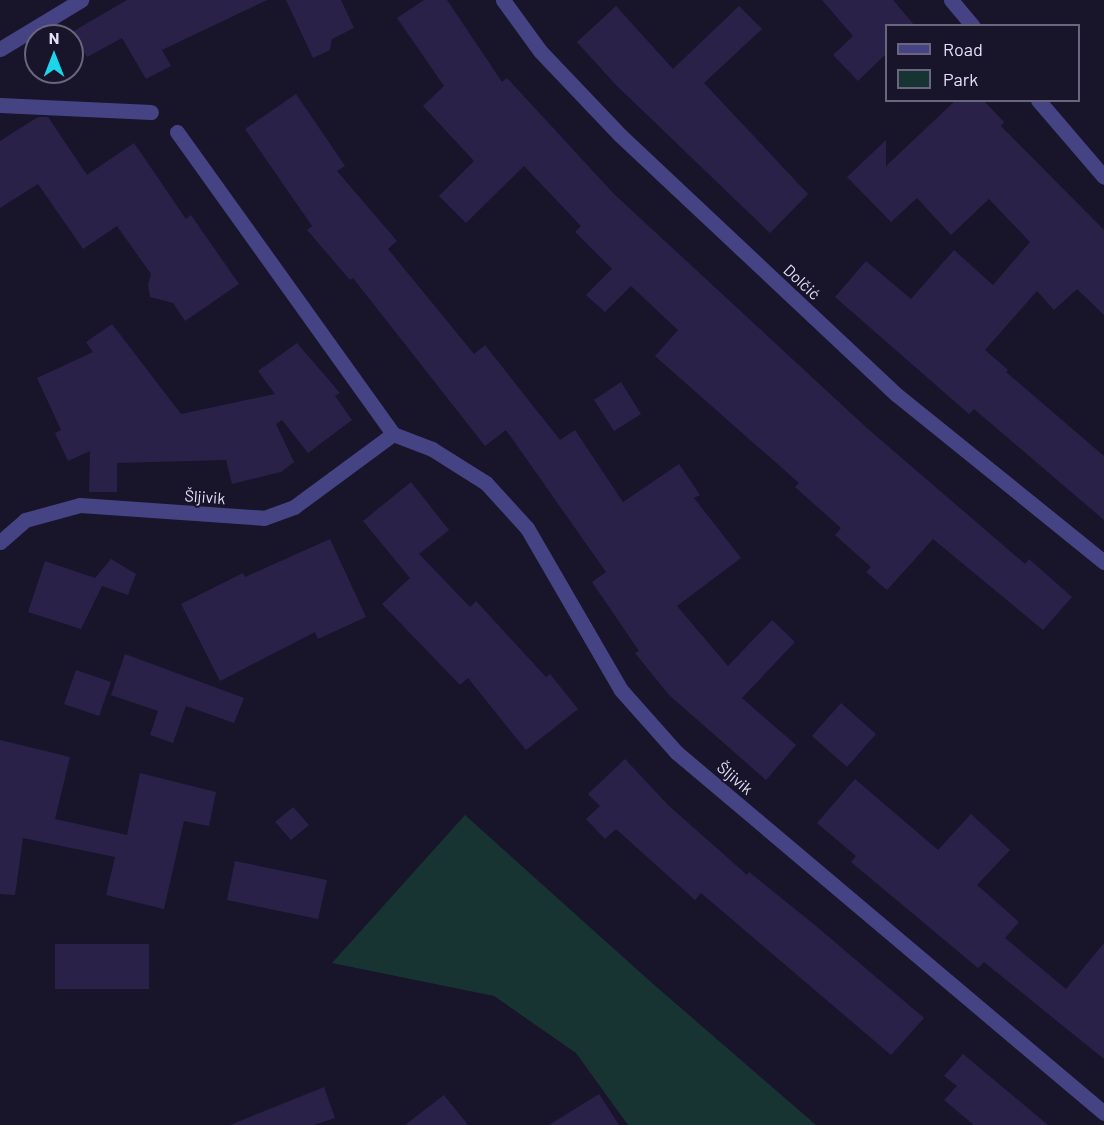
<!DOCTYPE html>
<html>
<head>
<meta charset="utf-8">
<style>
	body { margin:0 }
	#map { position:relative; width:1104px; height:1125px; overflow:hidden; background:#18142a; font-family:Barlow,sans-serif }
	div>[style] { position:absolute }
	[style*='--x'] { left:calc(var(--x)*1px); top:calc(var(--y)*1px); width:calc(var(--w)*1px); rotate:calc(var(--a)*1deg) }
	.green>* { inset:0; background:#173433 }
	.building>* { inset:0; background:#2a2149 }
	.minor>* { height:15px; margin:-7.5px; padding:0 7.5px; transform-origin:7.5px; border-radius:7.5px; background:#464385 }
	.tertiary>* { height:15px; margin:-7.5px; padding:0 7.5px; transform-origin:7.5px; border-radius:7.5px; background:#464385 }
	span { translate:-50% -50%; white-space:nowrap; text-align:center; line-height:1.15; -webkit-text-stroke:4.5px #18142a; paint-order:stroke }
	.street-label { font-size:16px; color:#e3e0fc }
	.legend { position:absolute; left:885px; top:24px; width:195px; height:78px; box-sizing:border-box; background:#18142a; border:2px solid #69667e; margin:0; padding:8px 10px; list-style:none; font-size:18px; color:#e3e0fc }
	.legend li { display:flex; align-items:center; gap:12px; height:30px }
	.legend b { width:30px; border:2px solid #69667e }
	.north { position:absolute; left:24px; top:24px; width:60px; height:60px; box-sizing:border-box; background:#18142a; border:2px solid #69667e; border-radius:50%; rotate:0deg; font-size:16px; font-weight:700; line-height:24px; text-align:center; color:#e3e0fc }
	.north::after { content:''; display:block; margin:auto; width:21px; height:27px; background:#1dd5eb; clip-path:polygon(50% 0,100% 100%,50% 72%,0 100%) }
</style>
</head>
<body>
<div id="map">
	<div class="green">
		<div style="clip-path:polygon(465px 815px,652px 983px,816px 1125px,628px 1125px,576px 1053px,494px 996px,332px 963px)"></div>
	</div>
	<div class="building">
		<div style="clip-path:polygon(127px 0,267px 0,162px 50px,171px 66px,146px 79px,122px 38px,87px 57px,72px 32px)"></div>
		<div style="clip-path:polygon(286px 0,341px 0,354px 28px,332px 39px,330px 50px,313px 58px)"></div>
		<div style="clip-path:polygon(424px 0,447px 0,502px 82px,507px 78px,614px 194px,868px 429px,1025px 564px,1029px 559px,1072px 597px,1043px 630px,933px 539px,887px 590px,866px 572px,871px 567px,835px 535px,841px 528px,795px 487px,799px 483px,655px 356px,678px 330px,631px 286px,605px 312px,586px 295px,612px 269px,575px 232px,581px 226px,524px 166px,466px 223px,439px 196px,474px 161px,423px 106px,444px 86px,397px 18px)"></div>
		<div style="clip-path:polygon(822px 0,893px 0,915px 26px,886px 26px,886px 54px,858px 81px,833px 55px,853px 36px)"></div>
		<div style="clip-path:polygon(616px 6px,673px 69px,739px 6px,762px 29px,704px 83px,808px 194px,770px 233px,615px 84px,577px 42px)"></div>
		<div style="clip-path:polygon(296px 94px,345px 166px,337px 171px,397px 241px,388px 249px,474px 354px,485px 345px,560px 440px,575px 430px,623px 502px,679px 464px,700px 495px,694px 498px,741px 558px,677px 606px,728px 666px,772px 620px,795px 642px,742px 698px,796px 745px,766px 780px,669px 695px,635px 653px,639px 651px,592px 582px,606px 572px,506px 430px,485px 446px,353px 278px,350px 280px,307px 230px,312px 226px,245px 129px)"></div>
		<div style="clip-path:polygon(956px 100px,983px 100px,1004px 122px,1001px 126px,1104px 230px,1104px 315px,1077px 289px,1054px 310px,1037px 291px,985px 350px,1008px 370px,1006px 372px,1104px 456px,1104px 520px,974px 409px,969px 414px,835px 297px,866px 261px,911px 299px,954px 250px,993px 285px,1030px 242px,989px 199px,951px 235px,917px 198px,891px 222px,847px 177px,886px 140px,886px 166px)"></div>
		<div style="clip-path:polygon(38px 117px,48px 117px,87px 175px,134px 143px,186px 219px,191px 215px,239px 284px,185px 321px,173px 303px,150px 297px,148px 285px,151px 274px,117px 226px,83px 249px,38px 184px,0 208px,0 141px)"></div>
		<div style="clip-path:polygon(112px 324px,181px 414px,275px 394px,258px 371px,297px 343px,340px 393px,335px 396px,352px 420px,308px 453px,282px 420px,276px 424px,294px 462px,281px 472px,232px 484px,226px 460px,117px 463px,117px 492px,89px 492px,90px 451px,68px 461px,55px 433px,61px 430px,37px 378px,93px 352px,86px 342px)"></div>
		<div style="clip-path:polygon(621px 382px,641px 414px,614px 431px,594px 400px)"></div>
		<div style="clip-path:polygon(411px 482px,449px 530px,419px 554px,470px 607px,476px 601px,546px 677px,550px 674px,578px 709px,526px 750px,468px 678px,460px 685px,382px 604px,410px 578px,363px 521px)"></div>
		<div style="clip-path:polygon(330px 539px,366px 617px,318px 639px,315px 632px,220px 681px,181px 604px,243px 573px,245px 577px)"></div>
		<div style="clip-path:polygon(111px 559px,136px 574px,128px 595px,102px 586px,81px 629px,28px 612px,45px 561px,95px 578px)"></div>
		<div style="clip-path:polygon(125px 654px,244px 698px,234px 723px,186px 706px,173px 743px,150px 735px,158px 711px,111px 695px)"></div>
		<div style="clip-path:polygon(76px 670px,111px 682px,99px 716px,64px 704px)"></div>
		<div style="clip-path:polygon(841px 703px,876px 734px,847px 767px,812px 736px)"></div>
		<div style="clip-path:polygon(0 740px,70px 757px,55px 819px,127px 835px,140px 773px,216px 792px,209px 826px,184px 821px,164px 909px,106px 895px,115px 857px,23px 838px,15px 895px,0 894px)"></div>
		<div style="clip-path:polygon(625px 759px,668px 805px,747px 875px,749px 872px,816px 926px,924px 1018px,891px 1055px,701px 893px,695px 900px,616px 829px,605px 839px,586px 819px,600px 806px,588px 794px)"></div>
		<div style="clip-path:polygon(855px 779px,938px 850px,971px 814px,1010px 850px,977px 885px,1019px 922px,1005px 938px,1066px 989px,1104px 943px,1104px 1059px,984px 962px,978px 968px,851px 862px,856px 856px,817px 823px)"></div>
		<div style="clip-path:polygon(293px 807px,309px 825px,291px 840px,275px 822px)"></div>
		<div style="clip-path:polygon(235px 861px,327px 880px,318px 919px,227px 900px)"></div>
		<div style="clip-path:polygon(55px 944px,149px 944px,149px 989px,55px 989px)"></div>
		<div style="clip-path:polygon(963px 1054px,1048px 1125px,974px 1125px,944px 1100px,957px 1086px,944px 1076px)"></div>
		<div style="clip-path:polygon(324px 1087px,335px 1118px,314px 1125px,230px 1125px)"></div>
		<div style="clip-path:polygon(599px 1094px,619px 1125px,549px 1125px)"></div>
		<div style="clip-path:polygon(444px 1095px,468px 1125px,405px 1125px)"></div>
	</div>
	<div class="minor">
		<div style="--x:503;--y:0;--w:63;--a:54"></div>
		<div style="--x:540;--y:51;--w:117;--a:46.4"></div>
		<div style="--x:621;--y:136;--w:378;--a:43.2"></div>
		<div style="--x:897;--y:395;--w:266;--a:38.9"></div>
		<div style="--x:951;--y:0;--w:34;--a:50"></div>
		<div style="--x:1038;--y:100;--w:101;--a:49.4"></div>
		<div style="--x:0;--y:105;--w:151;--a:2.7"></div>
		<div style="--x:177;--y:132;--w:371;--a:54.4"></div>
		<div style="--x:393;--y:434;--w:42;--a:21"></div>
		<div style="--x:432;--y:449;--w:64;--a:32.2"></div>
		<div style="--x:486;--y:483;--w:61;--a:47.7"></div>
		<div style="--x:527;--y:528;--w:187;--a:59.9"></div>
		<div style="--x:621;--y:690;--w:83;--a:48.4"></div>
		<div style="--x:676;--y:752;--w:560;--a:40.15"></div>
		<div style="--x:0;--y:542;--w:33;--a:-41"></div>
		<div style="--x:25;--y:520;--w:57;--a:-15.3"></div>
		<div style="--x:80;--y:505;--w:184;--a:4"></div>
		<div style="--x:264;--y:518;--w:32;--a:-20"></div>
		<div style="--x:294;--y:507;--w:123;--a:-36.4"></div>
	</div>
	<div class="tertiary">
		<div style="--x:0;--y:49;--w:95;--a:-31.2"></div>
	</div>
	<div class="street-label">
		<span style="left:802px;top:282px;rotate:43deg">Dolčić</span>
		<span style="left:205px;top:497px;rotate:4deg">Šljivik</span>
		<span style="left:735px;top:778px;rotate:40deg">Šljivik</span>
	</div>
	<ul class="legend">
	<li><b style="height:8px;background:#464385"></b>Road</li>
	<li><b style="height:16px;background:#173433"></b>Park</li>
	</ul>
	<div class="north">N</div>
</div>
</body>
</html>
